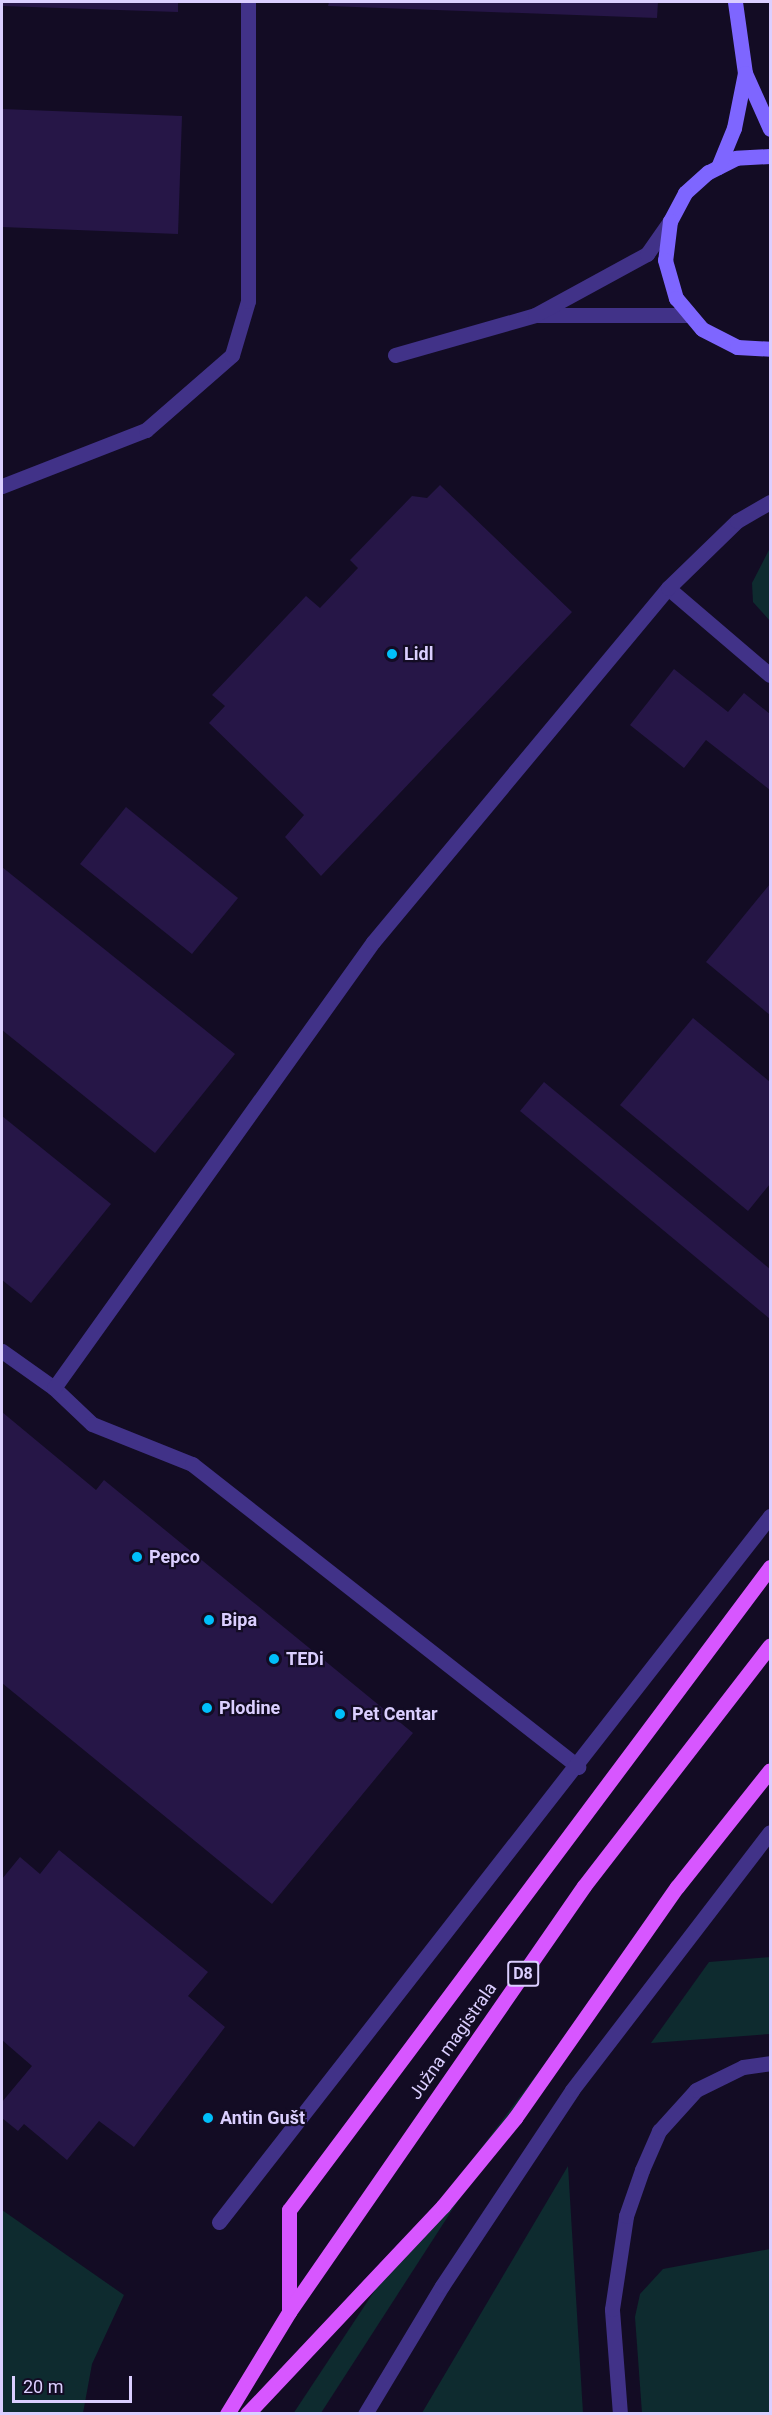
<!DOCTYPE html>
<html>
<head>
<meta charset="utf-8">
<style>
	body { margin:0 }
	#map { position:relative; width:772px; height:2415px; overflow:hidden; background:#130c24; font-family:Roboto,sans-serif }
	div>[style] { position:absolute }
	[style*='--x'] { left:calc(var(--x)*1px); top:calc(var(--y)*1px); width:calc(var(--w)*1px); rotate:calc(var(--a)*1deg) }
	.green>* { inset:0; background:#0e2b2f }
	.building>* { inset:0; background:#261647 }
	.lane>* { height:15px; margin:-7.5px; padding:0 7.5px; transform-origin:7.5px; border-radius:7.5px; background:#413288 }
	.street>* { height:15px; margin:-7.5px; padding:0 7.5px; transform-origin:7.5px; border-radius:7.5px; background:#413288 }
	.secondary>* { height:15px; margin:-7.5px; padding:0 7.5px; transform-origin:7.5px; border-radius:7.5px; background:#7e66ff }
	.primary>* { height:15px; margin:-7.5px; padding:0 7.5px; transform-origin:7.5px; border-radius:7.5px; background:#d756ff }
	.dots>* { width:16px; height:16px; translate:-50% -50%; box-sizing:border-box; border:3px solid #130c24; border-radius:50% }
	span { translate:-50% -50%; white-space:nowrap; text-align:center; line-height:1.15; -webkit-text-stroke:4.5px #130c24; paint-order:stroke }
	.shield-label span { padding:2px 4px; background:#130c24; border:2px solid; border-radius:4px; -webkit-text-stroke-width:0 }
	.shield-label { font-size:16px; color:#dbcfff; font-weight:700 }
	.poi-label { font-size:18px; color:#dbcfff; font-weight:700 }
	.left { translate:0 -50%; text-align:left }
	.street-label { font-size:18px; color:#dbcfff }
	.frame { position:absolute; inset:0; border:3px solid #dbcfff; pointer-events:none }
	.scale { position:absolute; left:12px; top:2376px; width:120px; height:27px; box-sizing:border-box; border:3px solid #dbcfff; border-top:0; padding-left:8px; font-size:18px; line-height:21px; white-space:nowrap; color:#dbcfff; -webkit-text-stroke:4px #130c24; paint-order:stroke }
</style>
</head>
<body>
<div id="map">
	<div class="green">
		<div style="clip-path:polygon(770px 548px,770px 621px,753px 602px,752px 583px)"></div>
		<div style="clip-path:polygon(770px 1957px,770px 2034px,651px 2043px,709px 1962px)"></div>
		<div style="clip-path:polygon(556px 2049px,321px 2413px,293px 2414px,383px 2278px)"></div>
		<div style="clip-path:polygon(568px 2166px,583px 2413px,422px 2413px)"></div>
		<div style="clip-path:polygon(2px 2210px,124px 2295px,92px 2364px,83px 2413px,2px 2413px)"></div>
		<div style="clip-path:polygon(770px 2249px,770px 2413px,642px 2413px,635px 2317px,640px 2294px,663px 2269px)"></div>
	</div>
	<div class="building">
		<div style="clip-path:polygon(2px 2px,178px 2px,178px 12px,2px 6px)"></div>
		<div style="clip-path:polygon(329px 2px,658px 2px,657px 18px,328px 6px)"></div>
		<div style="clip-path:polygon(2px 109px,182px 116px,178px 234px,2px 227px)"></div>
		<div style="clip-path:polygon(440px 485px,572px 612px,321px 876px,285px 837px,304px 815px,209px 723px,225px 706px,212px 695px,306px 596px,320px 608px,358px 568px,350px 560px,412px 496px,427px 498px)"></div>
		<div style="clip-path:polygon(674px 669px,728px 712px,744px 693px,770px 714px,770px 790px,706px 740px,684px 768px,630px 725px)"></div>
		<div style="clip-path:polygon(126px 807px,238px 898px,192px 954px,80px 864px)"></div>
		<div style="clip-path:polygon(2px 867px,235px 1054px,155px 1153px,2px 1030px)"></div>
		<div style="clip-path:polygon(770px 884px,770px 1015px,706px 962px)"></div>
		<div style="clip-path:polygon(693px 1018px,770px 1082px,770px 1184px,748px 1211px,620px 1105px)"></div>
		<div style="clip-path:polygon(544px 1082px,770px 1269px,770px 1319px,520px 1111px)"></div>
		<div style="clip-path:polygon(2px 1116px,111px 1204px,31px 1303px,2px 1280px)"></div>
		<div style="clip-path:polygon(2px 1412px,96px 1490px,104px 1480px,413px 1733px,272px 1904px,2px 1683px)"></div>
		<div style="clip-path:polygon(59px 1850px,208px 1972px,188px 1996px,225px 2027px,134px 2147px,99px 2121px,67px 2160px,24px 2124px,18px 2131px,2px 2118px,2px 2102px,32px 2066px,2px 2040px,2px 1879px,20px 1857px,40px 1874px)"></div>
	</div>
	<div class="lane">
		<div style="--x:2;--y:486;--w:155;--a:-21.3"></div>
		<div style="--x:146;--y:430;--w:114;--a:-41.1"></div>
		<div style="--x:232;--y:355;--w:56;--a:-73.5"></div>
		<div style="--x:248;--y:301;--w:299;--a:-90"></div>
		<div style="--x:668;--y:588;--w:134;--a:40.5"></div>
		<div style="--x:2;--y:1351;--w:64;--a:35.4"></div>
		<div style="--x:54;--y:1388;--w:52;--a:43.5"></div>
		<div style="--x:92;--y:1424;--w:108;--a:21.8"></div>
		<div style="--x:192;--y:1464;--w:491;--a:38.1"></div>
		<div style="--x:54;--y:1388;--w:548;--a:-54.43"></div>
		<div style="--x:373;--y:942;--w:461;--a:-50.2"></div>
		<div style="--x:668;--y:588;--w:96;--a:-44.2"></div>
		<div style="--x:737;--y:521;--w:38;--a:-30"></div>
		<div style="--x:219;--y:2222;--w:896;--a:-52.03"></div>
		<div style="--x:620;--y:2414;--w:105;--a:-94.4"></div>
		<div style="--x:612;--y:2309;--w:94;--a:-81.4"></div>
		<div style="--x:626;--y:2216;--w:49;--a:-70.8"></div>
		<div style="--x:642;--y:2170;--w:43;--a:-66.4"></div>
		<div style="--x:659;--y:2131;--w:55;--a:-47.9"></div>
		<div style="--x:696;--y:2090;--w:52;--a:-26.1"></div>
		<div style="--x:743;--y:2067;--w:27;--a:-8"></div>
	</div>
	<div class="street">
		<div style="--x:538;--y:315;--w:149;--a:0"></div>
		<div style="--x:395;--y:355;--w:146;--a:-15.9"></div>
		<div style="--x:535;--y:315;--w:128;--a:-28.6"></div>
		<div style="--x:647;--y:254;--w:40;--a:-55.1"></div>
		<div style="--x:365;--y:2414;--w:149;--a:-59"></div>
		<div style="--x:442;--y:2286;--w:235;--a:-56.4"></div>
		<div style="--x:572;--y:2090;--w:325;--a:-52.5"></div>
	</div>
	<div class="secondary">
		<div style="--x:735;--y:2;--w:72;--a:82"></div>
		<div style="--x:745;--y:73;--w:61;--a:65.9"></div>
		<div style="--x:770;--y:156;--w:34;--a:177"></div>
		<div style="--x:736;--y:158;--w:31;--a:153"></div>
		<div style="--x:708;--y:172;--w:31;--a:138"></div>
		<div style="--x:685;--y:193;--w:32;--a:118"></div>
		<div style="--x:670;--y:221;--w:39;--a:97"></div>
		<div style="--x:665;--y:260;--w:40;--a:74"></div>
		<div style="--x:676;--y:298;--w:40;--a:50"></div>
		<div style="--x:702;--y:329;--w:39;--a:27"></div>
		<div style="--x:737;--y:347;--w:33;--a:3"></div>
		<div style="--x:718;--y:167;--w:42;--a:-67.7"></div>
		<div style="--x:734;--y:128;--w:56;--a:-78.7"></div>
	</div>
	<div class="primary">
		<div style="--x:289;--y:2312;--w:102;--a:-90"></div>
		<div style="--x:289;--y:2210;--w:803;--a:-53.2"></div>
		<div style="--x:227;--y:2414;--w:119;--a:-58.7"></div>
		<div style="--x:289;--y:2312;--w:518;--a:-55.3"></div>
		<div style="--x:584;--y:1886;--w:304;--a:-52.3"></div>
		<div style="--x:247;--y:2414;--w:286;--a:-46.7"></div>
		<div style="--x:443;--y:2206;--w:114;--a:-50.7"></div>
		<div style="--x:515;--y:2118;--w:282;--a:-55"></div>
		<div style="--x:677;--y:1887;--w:149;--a:-51.5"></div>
	</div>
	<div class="dots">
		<div style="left:392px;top:654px;background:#00bffa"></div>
		<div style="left:137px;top:1557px;background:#00bffa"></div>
		<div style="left:209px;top:1620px;background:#00bffa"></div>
		<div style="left:274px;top:1659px;background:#00bffa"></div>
		<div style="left:207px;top:1708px;background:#00bffa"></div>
		<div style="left:340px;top:1714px;background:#00bffa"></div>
		<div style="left:208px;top:2118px;background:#00bffa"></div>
	</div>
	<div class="shield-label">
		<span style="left:523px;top:1974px">D8</span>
	</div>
	<div class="poi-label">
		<span class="left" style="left:404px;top:654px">Lidl</span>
		<span class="left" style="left:149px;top:1557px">Pepco</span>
		<span class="left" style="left:221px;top:1620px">Bipa</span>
		<span class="left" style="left:286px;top:1659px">TEDi</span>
		<span class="left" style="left:219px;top:1708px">Plodine</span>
		<span class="left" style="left:352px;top:1714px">Pet Centar</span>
		<span class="left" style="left:220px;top:2118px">Antin Gušt</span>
	</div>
	<div class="street-label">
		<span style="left:453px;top:2041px;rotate:-55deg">Južna magistrala</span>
	</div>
	<div class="frame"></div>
	<div class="scale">20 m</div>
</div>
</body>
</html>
